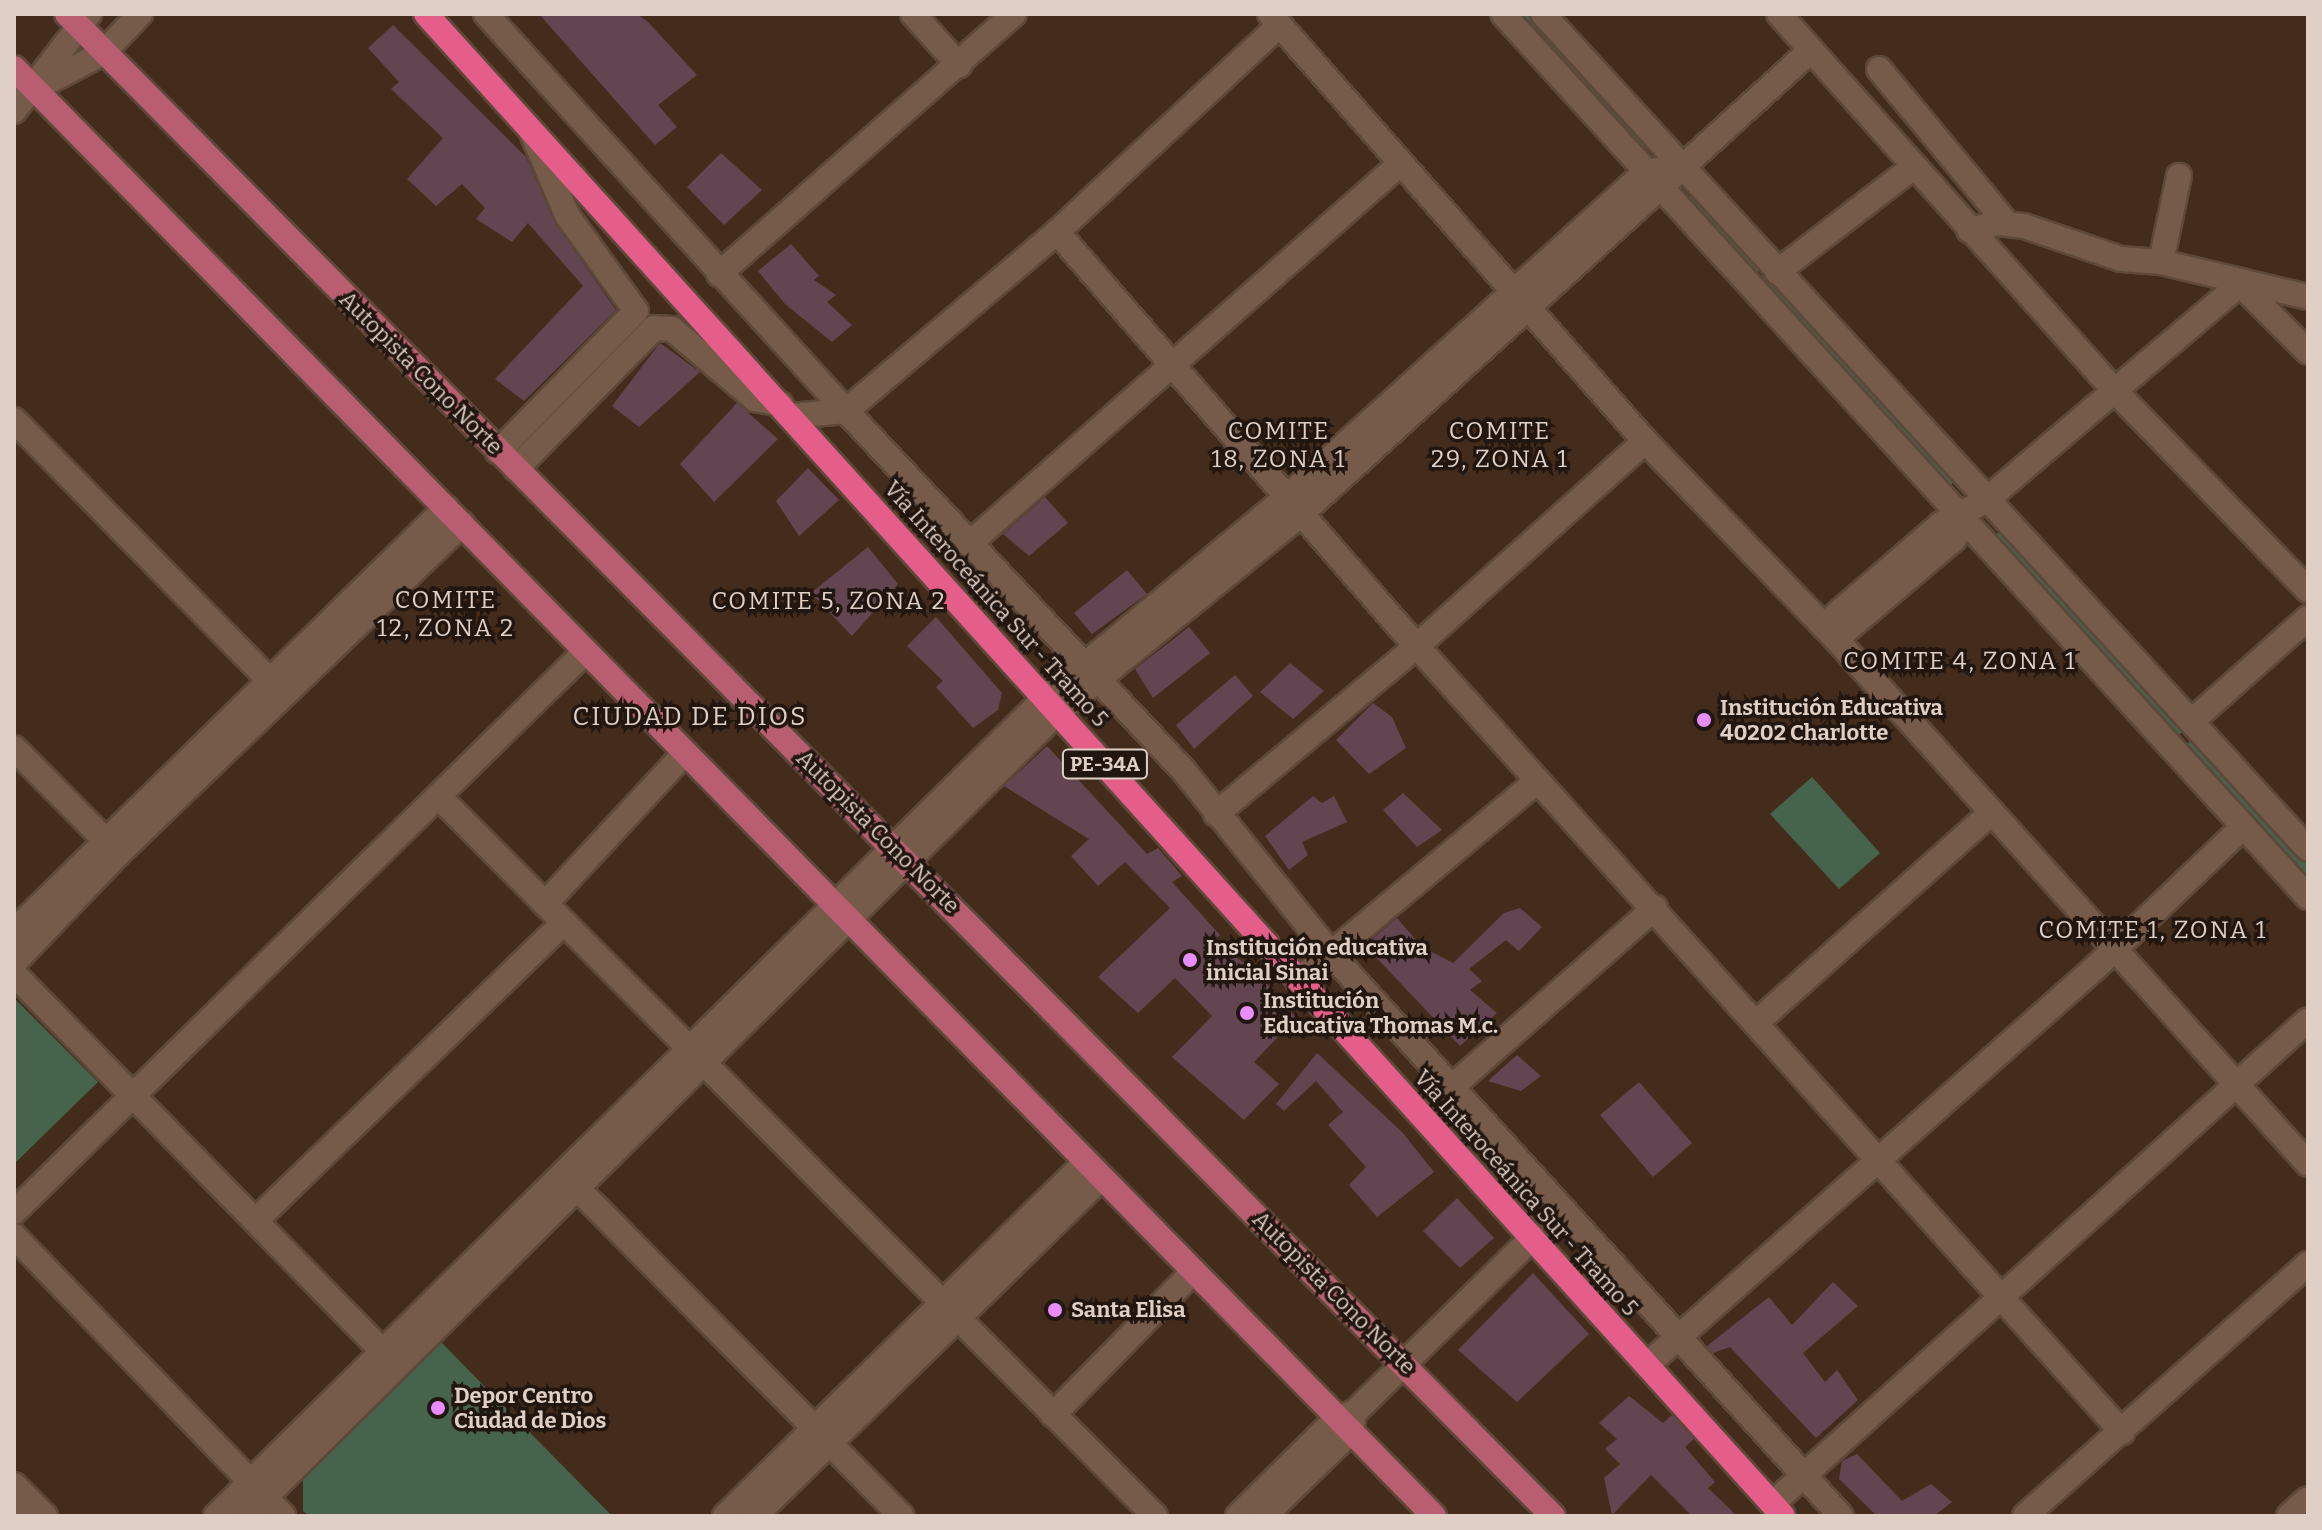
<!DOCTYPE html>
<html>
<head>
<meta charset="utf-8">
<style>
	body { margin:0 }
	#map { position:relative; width:2322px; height:1530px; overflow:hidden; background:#442c1c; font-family:Bitter,serif }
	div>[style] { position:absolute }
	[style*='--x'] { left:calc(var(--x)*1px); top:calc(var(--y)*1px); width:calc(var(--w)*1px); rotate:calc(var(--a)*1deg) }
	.green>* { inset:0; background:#46644c }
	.building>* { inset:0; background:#634552 }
	.roads { filter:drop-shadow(2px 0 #5d483a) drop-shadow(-2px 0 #5d483a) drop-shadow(0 2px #5d483a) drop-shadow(0 -2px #5d483a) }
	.minor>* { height:24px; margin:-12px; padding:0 12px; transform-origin:12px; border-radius:12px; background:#765b4a }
	.major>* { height:24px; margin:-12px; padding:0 12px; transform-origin:12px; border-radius:12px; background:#b95d70 }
	.highway>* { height:24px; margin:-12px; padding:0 12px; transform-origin:12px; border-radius:12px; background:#e55e8a }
	.dots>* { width:22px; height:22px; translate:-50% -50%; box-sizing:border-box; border:4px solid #221710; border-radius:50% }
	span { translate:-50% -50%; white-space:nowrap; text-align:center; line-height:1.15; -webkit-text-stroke:7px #221710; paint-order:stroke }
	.shield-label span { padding:2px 6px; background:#221710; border:2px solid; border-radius:6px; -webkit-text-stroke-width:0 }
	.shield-label { font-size:20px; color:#dfcfc5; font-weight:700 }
	.street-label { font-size:22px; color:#dfcfc5 }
	.poi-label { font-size:22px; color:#dfcfc5; font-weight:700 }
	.left { translate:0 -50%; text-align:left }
	.neighbourhood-label { font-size:24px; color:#dfcfc5; letter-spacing:2px }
	.quarter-label { font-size:26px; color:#dfcfc5; letter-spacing:2px }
	.frame { position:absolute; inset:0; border:16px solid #dfcfc5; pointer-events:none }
</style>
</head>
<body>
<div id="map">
	<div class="green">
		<div style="clip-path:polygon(1517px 14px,1530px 14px,1647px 144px,1640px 150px)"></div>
		<div style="clip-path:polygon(1693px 194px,1761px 269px,1754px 275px,1686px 200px)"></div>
		<div style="clip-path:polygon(1765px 274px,1954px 482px,1947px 488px,1758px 280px)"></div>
		<div style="clip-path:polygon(2000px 531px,2185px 730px,2179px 735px,1994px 537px)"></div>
		<div style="clip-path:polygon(2193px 738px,2308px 865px,2308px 880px,2187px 744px)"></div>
		<div style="clip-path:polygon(1812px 777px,1880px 853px,1839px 889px,1770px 814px)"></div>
		<div style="clip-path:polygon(14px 998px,98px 1082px,14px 1164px)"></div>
		<div style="clip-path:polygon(441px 1342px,612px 1516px,309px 1516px,303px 1511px,303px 1473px)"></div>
	</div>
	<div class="building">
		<div style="clip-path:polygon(539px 14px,636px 14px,647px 21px,697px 75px,658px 105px,677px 127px,655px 145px)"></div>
		<div style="clip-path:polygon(393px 25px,526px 157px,555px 223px,616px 310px,524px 401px,495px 379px,583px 286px,528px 223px,512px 242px,476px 219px,485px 208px,462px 184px,436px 206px,407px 179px,443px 138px,391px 89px,399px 82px,368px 48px)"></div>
		<div style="clip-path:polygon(721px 153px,762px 190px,724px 225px,687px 187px)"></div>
		<div style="clip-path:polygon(791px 244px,819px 276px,814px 280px,836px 295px,827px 302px,852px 325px,832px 342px,785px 304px,758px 271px)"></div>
		<div style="clip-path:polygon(660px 343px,700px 372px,639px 427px,612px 406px)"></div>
		<div style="clip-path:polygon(737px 403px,778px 439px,714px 502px,680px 464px)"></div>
		<div style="clip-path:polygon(808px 468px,839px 500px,799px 536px,776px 501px)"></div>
		<div style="clip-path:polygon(1045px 497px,1068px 523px,1029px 556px,1003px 534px)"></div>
		<div style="clip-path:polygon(868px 547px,898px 584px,852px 636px,811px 593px)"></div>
		<div style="clip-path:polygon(1127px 570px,1147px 594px,1092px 634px,1074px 613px)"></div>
		<div style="clip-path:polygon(936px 617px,1002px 693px,998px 710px,973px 728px,936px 687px,943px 681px,907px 646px)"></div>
		<div style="clip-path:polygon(1189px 627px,1210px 653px,1153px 698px,1135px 669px)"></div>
		<div style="clip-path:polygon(1290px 663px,1324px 691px,1293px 719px,1260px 692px)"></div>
		<div style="clip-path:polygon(1235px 675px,1253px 696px,1194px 749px,1176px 725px)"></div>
		<div style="clip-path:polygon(1373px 703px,1392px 717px,1406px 748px,1369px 774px,1336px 740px)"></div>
		<div style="clip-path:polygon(1047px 746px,1147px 854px,1158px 848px,1182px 876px,1172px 882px,1220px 935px,1213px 941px,1257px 972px,1296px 1018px,1254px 1062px,1279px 1084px,1244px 1120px,1172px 1057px,1212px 1016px,1175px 978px,1138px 1013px,1098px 977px,1170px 908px,1125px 862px,1098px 886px,1071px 856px,1089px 839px,1004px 786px)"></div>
		<div style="clip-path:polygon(1403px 793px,1442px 830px,1417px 847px,1383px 810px)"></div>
		<div style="clip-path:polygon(1313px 796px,1322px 803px,1334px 796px,1347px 822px,1302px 842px,1308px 855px,1289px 870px,1265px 836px)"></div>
		<div style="clip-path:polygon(1520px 908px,1542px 927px,1519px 951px,1506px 940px,1469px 969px,1482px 981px,1470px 990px,1497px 1013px,1460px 1046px,1371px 952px,1370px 941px,1397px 918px,1422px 947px,1453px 963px,1504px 913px)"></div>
		<div style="clip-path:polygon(1317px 1053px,1402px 1132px,1434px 1172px,1377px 1217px,1349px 1185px,1366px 1167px,1328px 1125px,1343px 1112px,1316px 1081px,1284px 1111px,1276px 1104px)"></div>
		<div style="clip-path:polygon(1517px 1055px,1541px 1076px,1521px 1091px,1488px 1081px)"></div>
		<div style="clip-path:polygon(1639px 1082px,1692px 1143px,1653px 1177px,1600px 1115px)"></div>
		<div style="clip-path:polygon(1457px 1198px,1494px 1238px,1460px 1268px,1423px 1231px)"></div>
		<div style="clip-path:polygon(1533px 1273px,1589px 1334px,1517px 1402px,1458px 1350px)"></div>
		<div style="clip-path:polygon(1833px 1282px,1858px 1306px,1803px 1353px,1825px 1382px,1837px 1370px,1858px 1400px,1816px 1438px,1730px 1347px,1713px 1353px,1707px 1346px,1769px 1297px,1792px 1325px)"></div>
		<div style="clip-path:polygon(1629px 1396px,1663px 1423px,1672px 1415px,1694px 1439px,1685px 1447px,1715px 1482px,1708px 1488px,1737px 1516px,1692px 1516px,1651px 1475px,1612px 1515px,1604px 1478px,1620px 1464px,1605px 1449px,1617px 1439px,1599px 1423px)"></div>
		<div style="clip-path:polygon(1857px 1454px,1902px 1501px,1931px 1484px,1952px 1502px,1934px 1516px,1877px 1516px,1839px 1479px,1842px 1461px)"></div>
	</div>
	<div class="roads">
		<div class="minor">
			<div style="--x:486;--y:14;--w:536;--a:47.8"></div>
			<div style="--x:846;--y:411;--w:494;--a:46.8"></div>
			<div style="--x:1184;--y:771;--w:235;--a:51.2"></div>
			<div style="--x:1331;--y:954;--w:759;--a:47.78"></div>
			<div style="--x:913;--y:14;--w:69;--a:48"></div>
			<div style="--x:1270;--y:14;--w:568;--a:48.71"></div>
			<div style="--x:1645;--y:441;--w:275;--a:46"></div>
			<div style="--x:1836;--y:639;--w:706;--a:48.04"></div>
			<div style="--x:1503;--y:14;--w:1195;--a:47.65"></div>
			<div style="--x:1543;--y:14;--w:1132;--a:47.51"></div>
			<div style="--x:1779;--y:14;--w:505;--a:48.29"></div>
			<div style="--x:2115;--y:391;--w:277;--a:45.9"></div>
			<div style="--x:1879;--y:69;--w:201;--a:50.4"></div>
			<div style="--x:35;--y:89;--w:77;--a:-27.9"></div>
			<div style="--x:103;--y:53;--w:54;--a:-46.5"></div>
			<div style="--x:14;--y:111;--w:123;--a:-52.3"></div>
			<div style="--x:1969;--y:230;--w:31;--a:-13"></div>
			<div style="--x:1999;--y:223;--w:25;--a:7"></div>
			<div style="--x:2024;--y:226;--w:102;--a:18.8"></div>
			<div style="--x:2121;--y:259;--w:40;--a:4.3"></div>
			<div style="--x:2161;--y:262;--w:151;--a:13.4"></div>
			<div style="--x:1057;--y:232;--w:519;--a:49.06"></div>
			<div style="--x:1397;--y:624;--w:1086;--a:48.1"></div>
			<div style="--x:2161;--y:262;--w:88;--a:-78.2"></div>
			<div style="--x:1777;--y:272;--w:170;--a:-37.6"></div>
			<div style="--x:719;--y:274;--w:393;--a:-41.4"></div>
			<div style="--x:791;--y:416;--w:55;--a:-5.2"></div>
			<div style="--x:846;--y:411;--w:277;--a:-40.3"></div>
			<div style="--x:1057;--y:232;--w:304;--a:-42.9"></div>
			<div style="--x:14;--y:420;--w:381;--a:45.5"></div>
			<div style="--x:498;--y:452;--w:197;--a:-45.6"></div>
			<div style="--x:636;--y:311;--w:118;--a:-125.7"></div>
			<div style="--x:567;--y:215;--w:89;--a:-113.1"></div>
			<div style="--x:516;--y:469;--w:197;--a:-45.6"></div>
			<div style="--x:654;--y:328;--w:18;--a:3"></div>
			<div style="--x:672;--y:329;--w:109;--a:40.1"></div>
			<div style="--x:755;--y:399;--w:26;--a:11"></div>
			<div style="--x:969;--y:544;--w:576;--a:-41.41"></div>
			<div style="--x:1823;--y:626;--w:156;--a:-40.8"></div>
			<div style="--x:1941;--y:524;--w:50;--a:-27.6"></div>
			<div style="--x:1985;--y:501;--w:335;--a:-40.4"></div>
			<div style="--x:2240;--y:284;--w:96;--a:45"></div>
			<div style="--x:1836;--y:639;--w:155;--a:-40.3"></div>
			<div style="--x:1954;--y:539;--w:22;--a:-72"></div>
			<div style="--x:2192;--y:721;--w:155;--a:-41.6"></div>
			<div style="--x:14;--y:748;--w:146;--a:45.3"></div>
			<div style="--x:440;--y:798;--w:1013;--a:45.12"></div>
			<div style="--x:1216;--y:814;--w:263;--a:-39.9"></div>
			<div style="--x:1418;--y:645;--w:305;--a:-41.9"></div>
			<div style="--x:545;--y:904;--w:203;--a:-47.2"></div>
			<div style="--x:14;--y:931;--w:605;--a:-44.4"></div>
			<div style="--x:14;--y:963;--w:151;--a:-46.3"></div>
			<div style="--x:118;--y:854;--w:477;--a:-43.8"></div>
			<div style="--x:14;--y:974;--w:544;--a:45.67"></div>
			<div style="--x:1298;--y:981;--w:312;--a:-39.9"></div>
			<div style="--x:1757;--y:1022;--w:315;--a:-41.8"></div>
			<div style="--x:1454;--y:1085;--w:268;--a:-41.4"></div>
			<div style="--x:566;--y:1177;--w:477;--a:45.3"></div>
			<div style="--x:14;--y:1212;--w:800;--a:-44.44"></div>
			<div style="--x:256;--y:1220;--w:426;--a:-44"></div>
			<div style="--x:14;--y:1236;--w:388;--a:46.1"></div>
			<div style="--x:1647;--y:1365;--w:600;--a:-41.55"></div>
			<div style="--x:2096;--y:967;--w:203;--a:-43.6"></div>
			<div style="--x:1053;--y:1415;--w:200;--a:-45.6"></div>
			<div style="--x:14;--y:1485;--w:44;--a:45"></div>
			<div style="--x:1772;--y:1504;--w:722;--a:-42.08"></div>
			<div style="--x:14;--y:1513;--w:4;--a:56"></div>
			<div style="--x:216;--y:1516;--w:1166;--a:-44.62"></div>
			<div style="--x:1046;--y:697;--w:312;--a:-39.7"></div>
			<div style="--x:1286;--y:498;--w:484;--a:-42.2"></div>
			<div style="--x:1644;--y:173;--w:35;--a:-13"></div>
			<div style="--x:246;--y:1516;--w:1144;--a:-44.72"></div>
			<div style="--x:1059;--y:711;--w:312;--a:-39.1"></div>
			<div style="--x:1301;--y:514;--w:688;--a:-42.29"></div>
			<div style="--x:725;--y:1516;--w:506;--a:-44.44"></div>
			<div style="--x:755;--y:1516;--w:484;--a:-44.3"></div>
			<div style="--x:1238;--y:1516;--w:141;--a:-44.7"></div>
			<div style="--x:1338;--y:1417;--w:16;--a:-14"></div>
			<div style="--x:1354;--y:1413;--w:251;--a:-44.5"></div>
			<div style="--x:1264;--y:1516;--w:121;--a:-44"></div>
			<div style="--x:1351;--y:1432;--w:19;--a:-81"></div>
			<div style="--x:2025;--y:1516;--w:379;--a:-41.7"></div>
			<div style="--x:2289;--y:1516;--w:25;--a:-42"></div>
		</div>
		<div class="major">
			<div style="--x:67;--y:14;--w:2113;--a:45.31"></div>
			<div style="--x:14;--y:68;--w:2028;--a:45.56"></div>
		</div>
		<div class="highway">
			<div style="--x:426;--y:14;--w:2024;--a:47.9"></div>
		</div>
	</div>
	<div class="dots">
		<div style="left:1704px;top:720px;background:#e98dfe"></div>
		<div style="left:1190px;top:960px;background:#e98dfe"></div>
		<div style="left:1247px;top:1013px;background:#e98dfe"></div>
		<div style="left:1055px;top:1310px;background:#e98dfe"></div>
		<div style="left:438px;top:1408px;background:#e98dfe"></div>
	</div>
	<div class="shield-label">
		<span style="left:1105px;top:764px">PE-34A</span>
	</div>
	<div class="street-label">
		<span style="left:421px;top:373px;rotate:45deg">Autopista Cono Norte</span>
		<span style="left:996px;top:604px;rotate:48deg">Vía Interoceánica Sur - Tramo 5</span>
		<span style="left:878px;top:832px;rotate:45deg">Autopista Cono Norte</span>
		<span style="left:1526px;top:1193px;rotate:48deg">Vía Interoceánica Sur - Tramo 5</span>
		<span style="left:1334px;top:1293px;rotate:45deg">Autopista Cono Norte</span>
	</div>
	<div class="poi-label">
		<span class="left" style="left:1720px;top:720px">Institución Educativa<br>40202 Charlotte</span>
		<span class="left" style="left:1206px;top:960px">Institución educativa<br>inicial Sinai</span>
		<span class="left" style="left:1263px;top:1013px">Institución<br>Educativa Thomas M.c.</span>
		<span class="left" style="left:1071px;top:1310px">Santa Elisa</span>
		<span class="left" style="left:454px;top:1408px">Depor Centro<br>Ciudad de Dios</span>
	</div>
	<div class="neighbourhood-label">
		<span style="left:1279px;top:446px">COMITE<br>18, ZONA 1</span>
		<span style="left:1500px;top:446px">COMITE<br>29, ZONA 1</span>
		<span style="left:446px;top:615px">COMITE<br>12, ZONA 2</span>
		<span style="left:829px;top:602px">COMITE 5, ZONA 2</span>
		<span style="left:1960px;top:662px">COMITE 4, ZONA 1</span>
		<span style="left:2153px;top:931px">COMITE 1, ZONA 1</span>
	</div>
	<div class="quarter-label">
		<span style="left:690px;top:717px">CIUDAD DE DIOS</span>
	</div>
	<div class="frame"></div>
</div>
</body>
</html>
